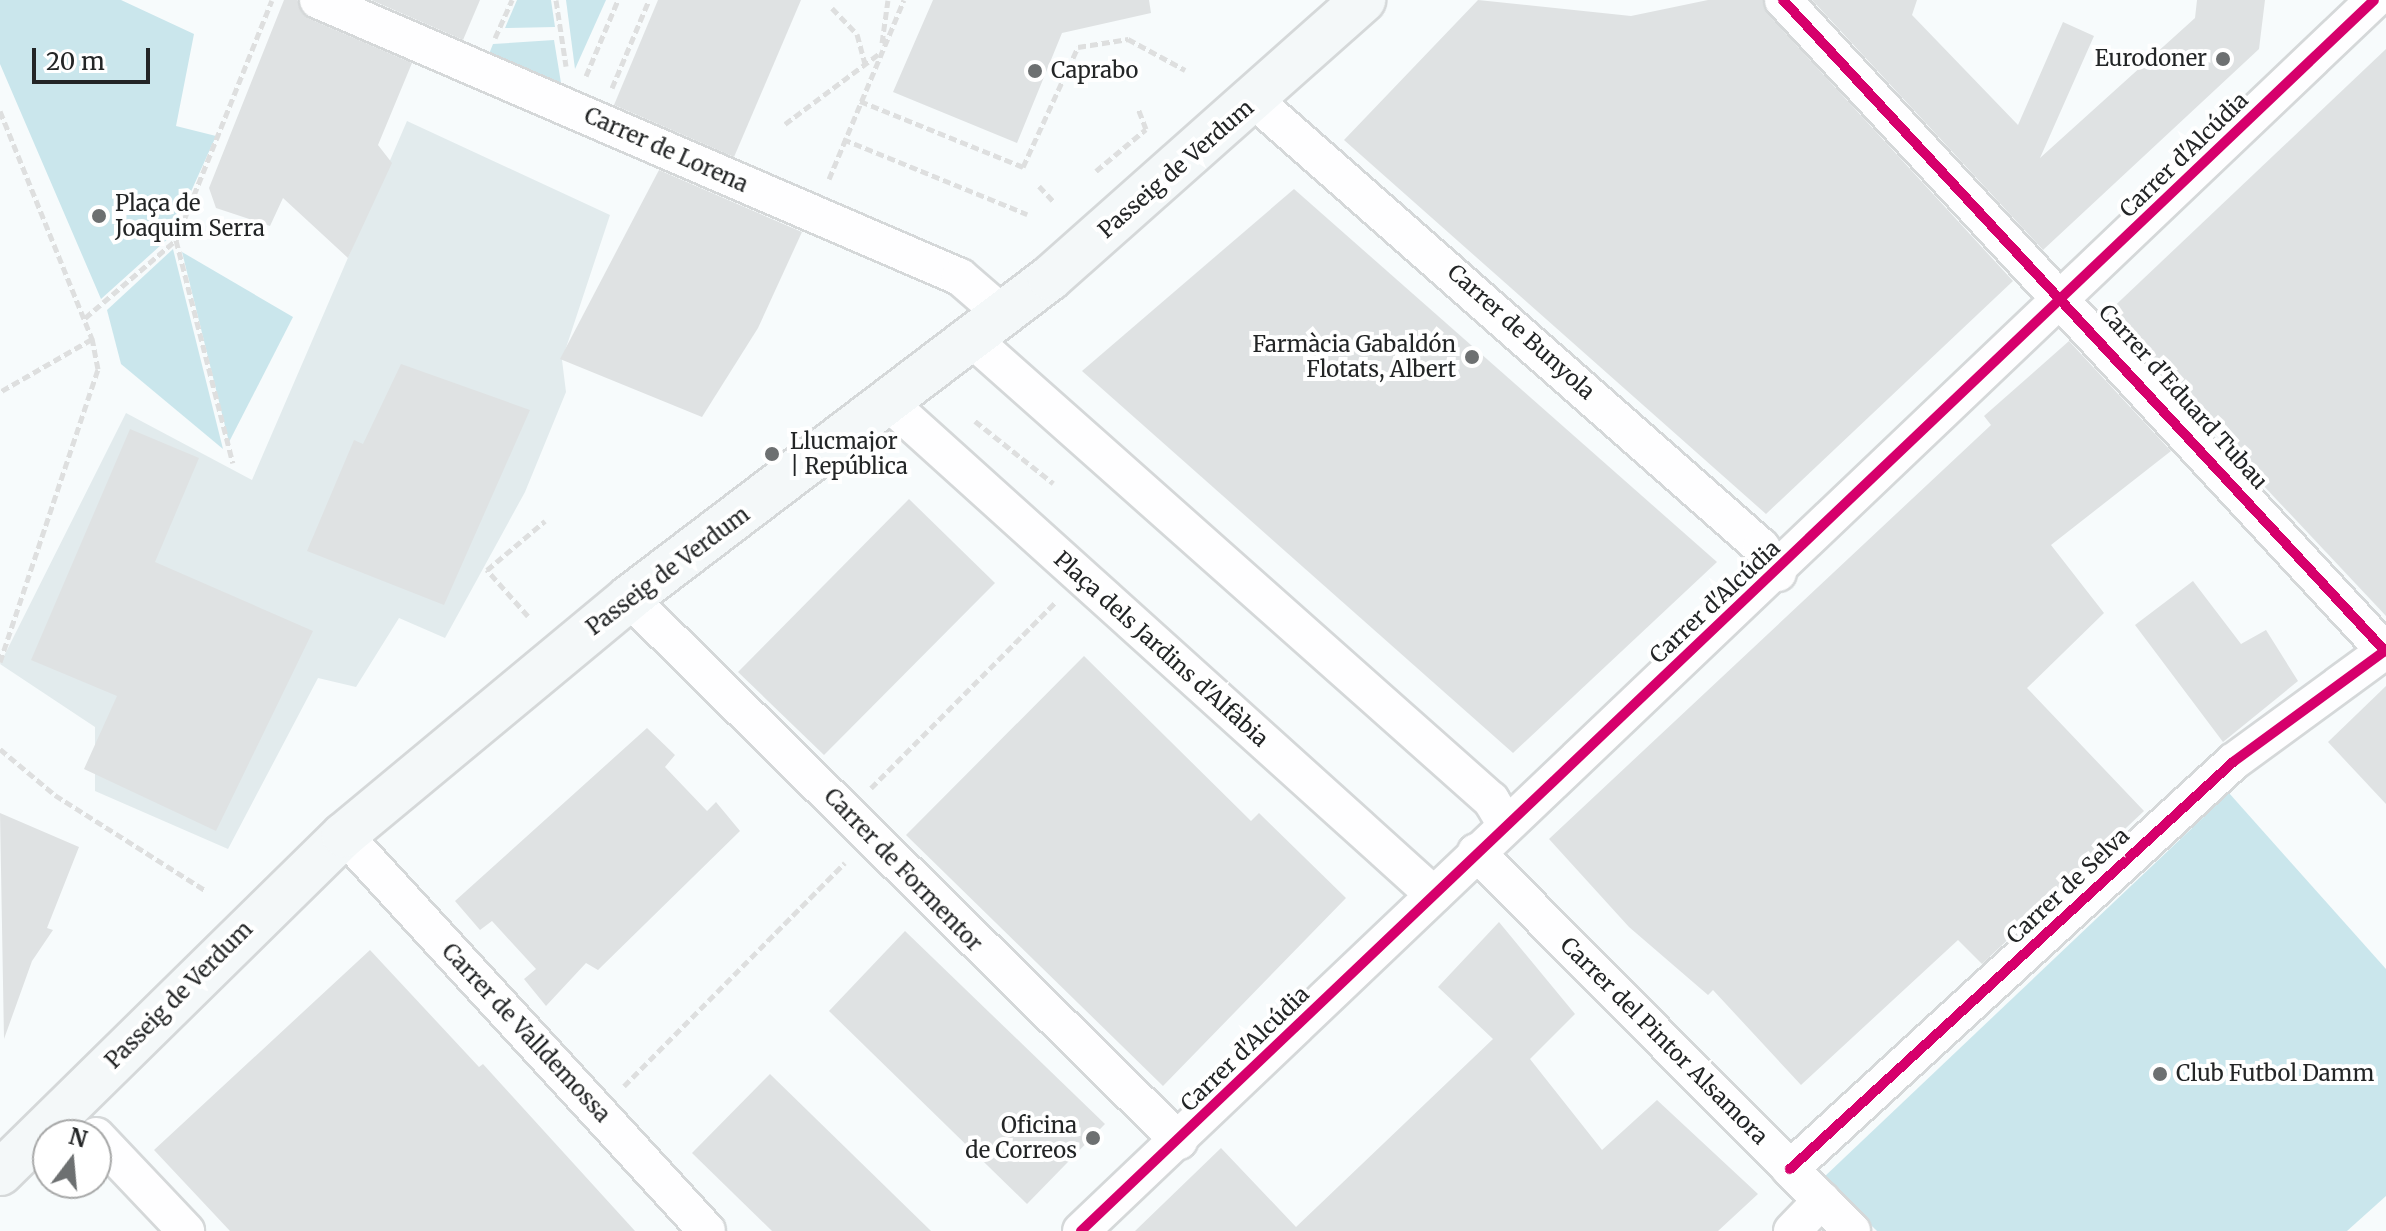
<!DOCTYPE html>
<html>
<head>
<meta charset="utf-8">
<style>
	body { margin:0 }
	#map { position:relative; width:2386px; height:1231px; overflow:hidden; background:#f7fbfc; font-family:Merriweather,serif }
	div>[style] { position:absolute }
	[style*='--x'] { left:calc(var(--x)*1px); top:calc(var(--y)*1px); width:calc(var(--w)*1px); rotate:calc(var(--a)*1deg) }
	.built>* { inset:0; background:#e2ebed }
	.green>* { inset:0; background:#cae6ec }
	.building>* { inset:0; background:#dfe2e3 }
	.path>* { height:5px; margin-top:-2.5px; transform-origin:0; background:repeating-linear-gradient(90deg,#dedfdf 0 8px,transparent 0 12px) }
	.roads { filter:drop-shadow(2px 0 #d5d8d9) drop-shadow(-2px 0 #d5d8d9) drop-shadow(0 2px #d5d8d9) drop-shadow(0 -2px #d5d8d9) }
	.minor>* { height:36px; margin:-18px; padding:0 18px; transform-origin:18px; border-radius:18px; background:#fefeff }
	.secondary>* { height:44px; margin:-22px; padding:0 22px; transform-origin:22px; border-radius:22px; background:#f4f8f9 }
	.cycleway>* { height:10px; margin:-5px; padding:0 5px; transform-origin:5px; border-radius:5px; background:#d6006c }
	.dots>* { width:22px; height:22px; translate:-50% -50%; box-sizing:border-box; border:4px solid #fff; border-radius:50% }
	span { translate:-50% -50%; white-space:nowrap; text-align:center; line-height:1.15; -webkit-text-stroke:8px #fff; paint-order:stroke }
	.poi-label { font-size:22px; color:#232526 }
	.right { translate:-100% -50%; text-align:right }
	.left { translate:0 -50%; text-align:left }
	.street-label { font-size:22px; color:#232526 }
	.north { position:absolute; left:32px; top:1119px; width:80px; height:80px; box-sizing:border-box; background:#fff; border:2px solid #a7a8a8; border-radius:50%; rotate:16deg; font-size:22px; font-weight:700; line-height:32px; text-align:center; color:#232526 }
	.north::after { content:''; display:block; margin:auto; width:28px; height:36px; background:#6d7071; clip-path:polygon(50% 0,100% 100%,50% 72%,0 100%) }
	.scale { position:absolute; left:32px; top:48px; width:118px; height:36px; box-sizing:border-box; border:4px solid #232526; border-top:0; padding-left:10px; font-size:24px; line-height:28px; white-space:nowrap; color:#232526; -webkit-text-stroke:6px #fff; paint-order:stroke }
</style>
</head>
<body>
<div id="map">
	<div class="built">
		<div style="clip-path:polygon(407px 121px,610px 215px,562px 360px,566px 392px,525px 492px,445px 638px,399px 618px,356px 687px,318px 678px,228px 849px,95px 791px,95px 727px,0 664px,126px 413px,252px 480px)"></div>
	</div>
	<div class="green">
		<div style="clip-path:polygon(0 0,121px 0,194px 34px,176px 126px,216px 136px,171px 236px,101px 299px,0 64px)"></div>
		<div style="clip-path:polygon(517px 0,551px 0,555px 27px,505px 28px)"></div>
		<div style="clip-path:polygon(566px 0,606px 0,575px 69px)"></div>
		<div style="clip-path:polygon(554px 40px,561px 83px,489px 54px,493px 44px)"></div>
		<div style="clip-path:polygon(173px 249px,223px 449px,121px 364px,107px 310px)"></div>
		<div style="clip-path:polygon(182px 252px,293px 317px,229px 442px)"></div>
		<div style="clip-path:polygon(2229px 793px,2386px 969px,2386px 1196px,2347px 1231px,1877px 1231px,1823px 1178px)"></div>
	</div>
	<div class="building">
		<div style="clip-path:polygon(284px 0,297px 0,310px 19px,412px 63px,378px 145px,392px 163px,348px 258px,283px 198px,270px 226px,216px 208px,209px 188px)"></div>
		<div style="clip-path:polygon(371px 0,480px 0,463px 40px)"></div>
		<div style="clip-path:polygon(658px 0,801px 0,734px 157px,614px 105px)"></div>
		<div style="clip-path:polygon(933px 0,1149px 0,1151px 13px,1062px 33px,1017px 143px,893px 92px)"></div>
		<div style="clip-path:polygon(1478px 0,1631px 16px,1708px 0,1763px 0,1768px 14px,2013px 281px,1766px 514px,1344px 140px)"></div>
		<div style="clip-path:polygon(1812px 0,1917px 0,1912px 15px,2018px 125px,2063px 22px,2094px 36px,2040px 158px,2195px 18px,2197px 0,2265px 0,2259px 49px,2043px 250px)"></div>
		<div style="clip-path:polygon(2386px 49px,2386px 616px,2104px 316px)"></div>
		<div style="clip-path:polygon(659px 170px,802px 232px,758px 328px,702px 417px,560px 359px)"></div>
		<div style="clip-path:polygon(1294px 189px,1717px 562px,1513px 753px,1082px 371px)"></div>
		<div style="clip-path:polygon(2069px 341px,2171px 451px,2051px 545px,2104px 613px,2027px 688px,2144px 811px,1982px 964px,1958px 940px,1801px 1085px,1713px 990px,1708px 995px,1629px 927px,1549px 839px,1991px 425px,1984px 416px)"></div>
		<div style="clip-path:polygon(401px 364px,530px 410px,444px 605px,307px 551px,354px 440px,363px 444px)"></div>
		<div style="clip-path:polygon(130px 429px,199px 458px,155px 562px,313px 631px,216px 831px,84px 769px,117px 696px,31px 660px)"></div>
		<div style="clip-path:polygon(909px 499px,995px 583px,824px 755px,738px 672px)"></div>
		<div style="clip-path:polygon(2193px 581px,2241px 644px,2266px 630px,2298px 681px,2223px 742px,2135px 625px)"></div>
		<div style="clip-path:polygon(1084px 656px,1251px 821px,1259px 813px,1346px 898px,1163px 1086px,906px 835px)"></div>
		<div style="clip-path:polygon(2386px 686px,2386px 804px,2328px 742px)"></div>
		<div style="clip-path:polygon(647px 728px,675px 755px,665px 767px,707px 811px,716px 802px,740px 831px,598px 970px,586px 963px,546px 1006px,524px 979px,536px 969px,492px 921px,480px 930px,455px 901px)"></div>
		<div style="clip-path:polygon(0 813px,79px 847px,47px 928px,53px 930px,32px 961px,4px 1039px)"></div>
		<div style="clip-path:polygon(1499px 922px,1575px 1014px,1530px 1059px,1602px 1150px,1657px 1100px,1758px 1194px,1718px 1231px,1135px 1231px,1221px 1148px,1296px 1227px,1493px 1039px,1438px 987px)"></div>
		<div style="clip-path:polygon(905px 931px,1105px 1124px,1027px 1204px,829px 1011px)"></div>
		<div style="clip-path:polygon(370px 950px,479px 1067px,483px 1064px,635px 1231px,230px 1231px,154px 1150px)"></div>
		<div style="clip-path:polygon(770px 1074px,931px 1231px,772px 1231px,692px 1153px)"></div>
	</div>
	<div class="path">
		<div style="--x:556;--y:0;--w:67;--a:81.4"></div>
		<div style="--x:832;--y:8;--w:36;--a:46"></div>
		<div style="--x:857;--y:34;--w:31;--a:75"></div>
		<div style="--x:495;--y:38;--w:42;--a:-65.9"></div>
		<div style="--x:882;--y:43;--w:43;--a:-82.1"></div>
		<div style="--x:586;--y:76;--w:82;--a:-67.2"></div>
		<div style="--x:612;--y:88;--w:95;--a:-67.2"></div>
		<div style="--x:860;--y:101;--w:176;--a:22"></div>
		<div style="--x:1023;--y:167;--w:132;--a:-65.4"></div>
		<div style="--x:1078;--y:47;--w:51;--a:-9.1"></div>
		<div style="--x:1128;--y:39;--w:65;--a:28.5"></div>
		<div style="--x:0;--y:111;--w:246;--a:68"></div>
		<div style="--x:92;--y:339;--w:106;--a:150.1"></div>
		<div style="--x:785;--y:124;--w:119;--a:-36.8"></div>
		<div style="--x:843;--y:139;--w:199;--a:22.2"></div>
		<div style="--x:1096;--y:171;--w:65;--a:-40"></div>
		<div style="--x:1146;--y:129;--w:22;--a:-111"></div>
		<div style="--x:829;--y:179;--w:194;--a:-67.3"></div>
		<div style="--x:1039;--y:186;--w:23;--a:47"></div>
		<div style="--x:176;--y:240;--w:230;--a:75.7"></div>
		<div style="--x:85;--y:318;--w:120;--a:-40.6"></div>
		<div style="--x:176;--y:240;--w:258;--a:-68.2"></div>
		<div style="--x:975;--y:421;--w:100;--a:38.5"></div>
		<div style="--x:528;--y:616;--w:62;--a:-131.7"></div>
		<div style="--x:487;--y:570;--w:76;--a:-40.2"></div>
		<div style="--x:0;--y:662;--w:309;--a:-71.5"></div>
		<div style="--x:98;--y:369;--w:31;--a:-101"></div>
		<div style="--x:0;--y:749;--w:72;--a:39.9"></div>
		<div style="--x:55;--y:795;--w:179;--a:32.4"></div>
		<div style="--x:871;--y:788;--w:262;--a:-45.2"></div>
		<div style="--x:624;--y:1086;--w:314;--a:-45.3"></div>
	</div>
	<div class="roads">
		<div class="minor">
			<div style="--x:318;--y:0;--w:699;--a:23.34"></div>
			<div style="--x:960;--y:277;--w:58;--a:40.8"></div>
			<div style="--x:1783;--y:0;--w:887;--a:47.24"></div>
			<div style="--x:1255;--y:101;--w:675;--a:41.39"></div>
			<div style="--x:1761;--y:547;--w:31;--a:57"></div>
			<div style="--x:973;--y:340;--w:693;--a:41.61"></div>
			<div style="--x:1491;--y:800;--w:27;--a:59"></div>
			<div style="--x:889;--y:403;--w:734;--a:42.07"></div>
			<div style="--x:629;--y:598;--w:773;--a:44.63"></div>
			<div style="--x:344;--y:835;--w:537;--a:47.49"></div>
			<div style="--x:1476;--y:852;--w:534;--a:45.23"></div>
			<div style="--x:96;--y:1136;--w:131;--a:46.5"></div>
			<div style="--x:1790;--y:1169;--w:602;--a:-42.57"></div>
			<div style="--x:2233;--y:762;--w:190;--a:-36.2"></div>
			<div style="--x:1081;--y:1231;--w:1785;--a:-43.59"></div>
			<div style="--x:1792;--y:1231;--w:43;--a:-45.9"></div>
		</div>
		<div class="secondary">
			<div style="--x:0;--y:1173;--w:482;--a:-44.5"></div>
			<div style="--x:344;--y:835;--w:371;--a:-39.7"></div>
			<div style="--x:629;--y:598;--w:529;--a:-37.24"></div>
			<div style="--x:1050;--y:278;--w:419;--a:-41.6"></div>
		</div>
	</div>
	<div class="cycleway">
		<div style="--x:1783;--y:0;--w:887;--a:47.24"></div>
		<div style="--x:1790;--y:1169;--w:602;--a:-42.57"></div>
		<div style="--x:2233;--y:762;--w:190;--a:-36.2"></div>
		<div style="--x:1081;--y:1231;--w:1785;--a:-43.59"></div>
	</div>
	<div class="dots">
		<div style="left:2223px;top:59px;background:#6d7071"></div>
		<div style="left:1035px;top:71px;background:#6d7071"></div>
		<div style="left:99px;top:216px;background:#6d7071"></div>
		<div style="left:1472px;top:357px;background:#6d7071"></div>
		<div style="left:772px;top:454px;background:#6d7071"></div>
		<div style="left:2160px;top:1074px;background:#6d7071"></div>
		<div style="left:1093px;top:1138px;background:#6d7071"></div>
	</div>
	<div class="poi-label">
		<span class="right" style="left:2207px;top:59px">Eurodoner</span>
		<span class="left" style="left:1051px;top:71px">Caprabo</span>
		<span class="left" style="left:115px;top:216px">Plaça de<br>Joaquim Serra</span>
		<span class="right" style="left:1456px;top:357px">Farmàcia Gabaldón<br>Flotats, Albert</span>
		<span class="left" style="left:790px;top:454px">Llucmajor<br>| República</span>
		<span class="left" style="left:2176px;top:1074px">Club Futbol Damm</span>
		<span class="right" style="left:1077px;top:1138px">Oficina<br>de Correos</span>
	</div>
	<div class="street-label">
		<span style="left:666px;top:150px;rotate:24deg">Carrer de Lorena</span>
		<span style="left:2184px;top:155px;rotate:-44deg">Carrer d'Alcúdia</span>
		<span style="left:1176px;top:169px;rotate:-41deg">Passeig de Verdum</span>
		<span style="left:1521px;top:332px;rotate:42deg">Carrer de Bunyola</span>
		<span style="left:2183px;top:397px;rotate:48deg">Carrer d'Eduard Tubau</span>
		<span style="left:668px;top:571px;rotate:-37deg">Passeig de Verdum</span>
		<span style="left:1715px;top:602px;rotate:-43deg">Carrer d'Alcúdia</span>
		<span style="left:1161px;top:649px;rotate:42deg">Plaça dels Jardins d'Alfàbia</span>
		<span style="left:903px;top:870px;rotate:46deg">Carrer de Formentor</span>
		<span style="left:2068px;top:886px;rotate:-43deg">Carrer de Selva</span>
		<span style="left:179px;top:995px;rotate:-45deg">Passeig de Verdum</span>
		<span style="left:526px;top:1033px;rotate:47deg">Carrer de Valldemossa</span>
		<span style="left:1664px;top:1041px;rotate:45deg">Carrer del Pintor Alsamora</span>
		<span style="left:1245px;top:1049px;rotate:-44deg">Carrer d'Alcúdia</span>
	</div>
	<div class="north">N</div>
	<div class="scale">20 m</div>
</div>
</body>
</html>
